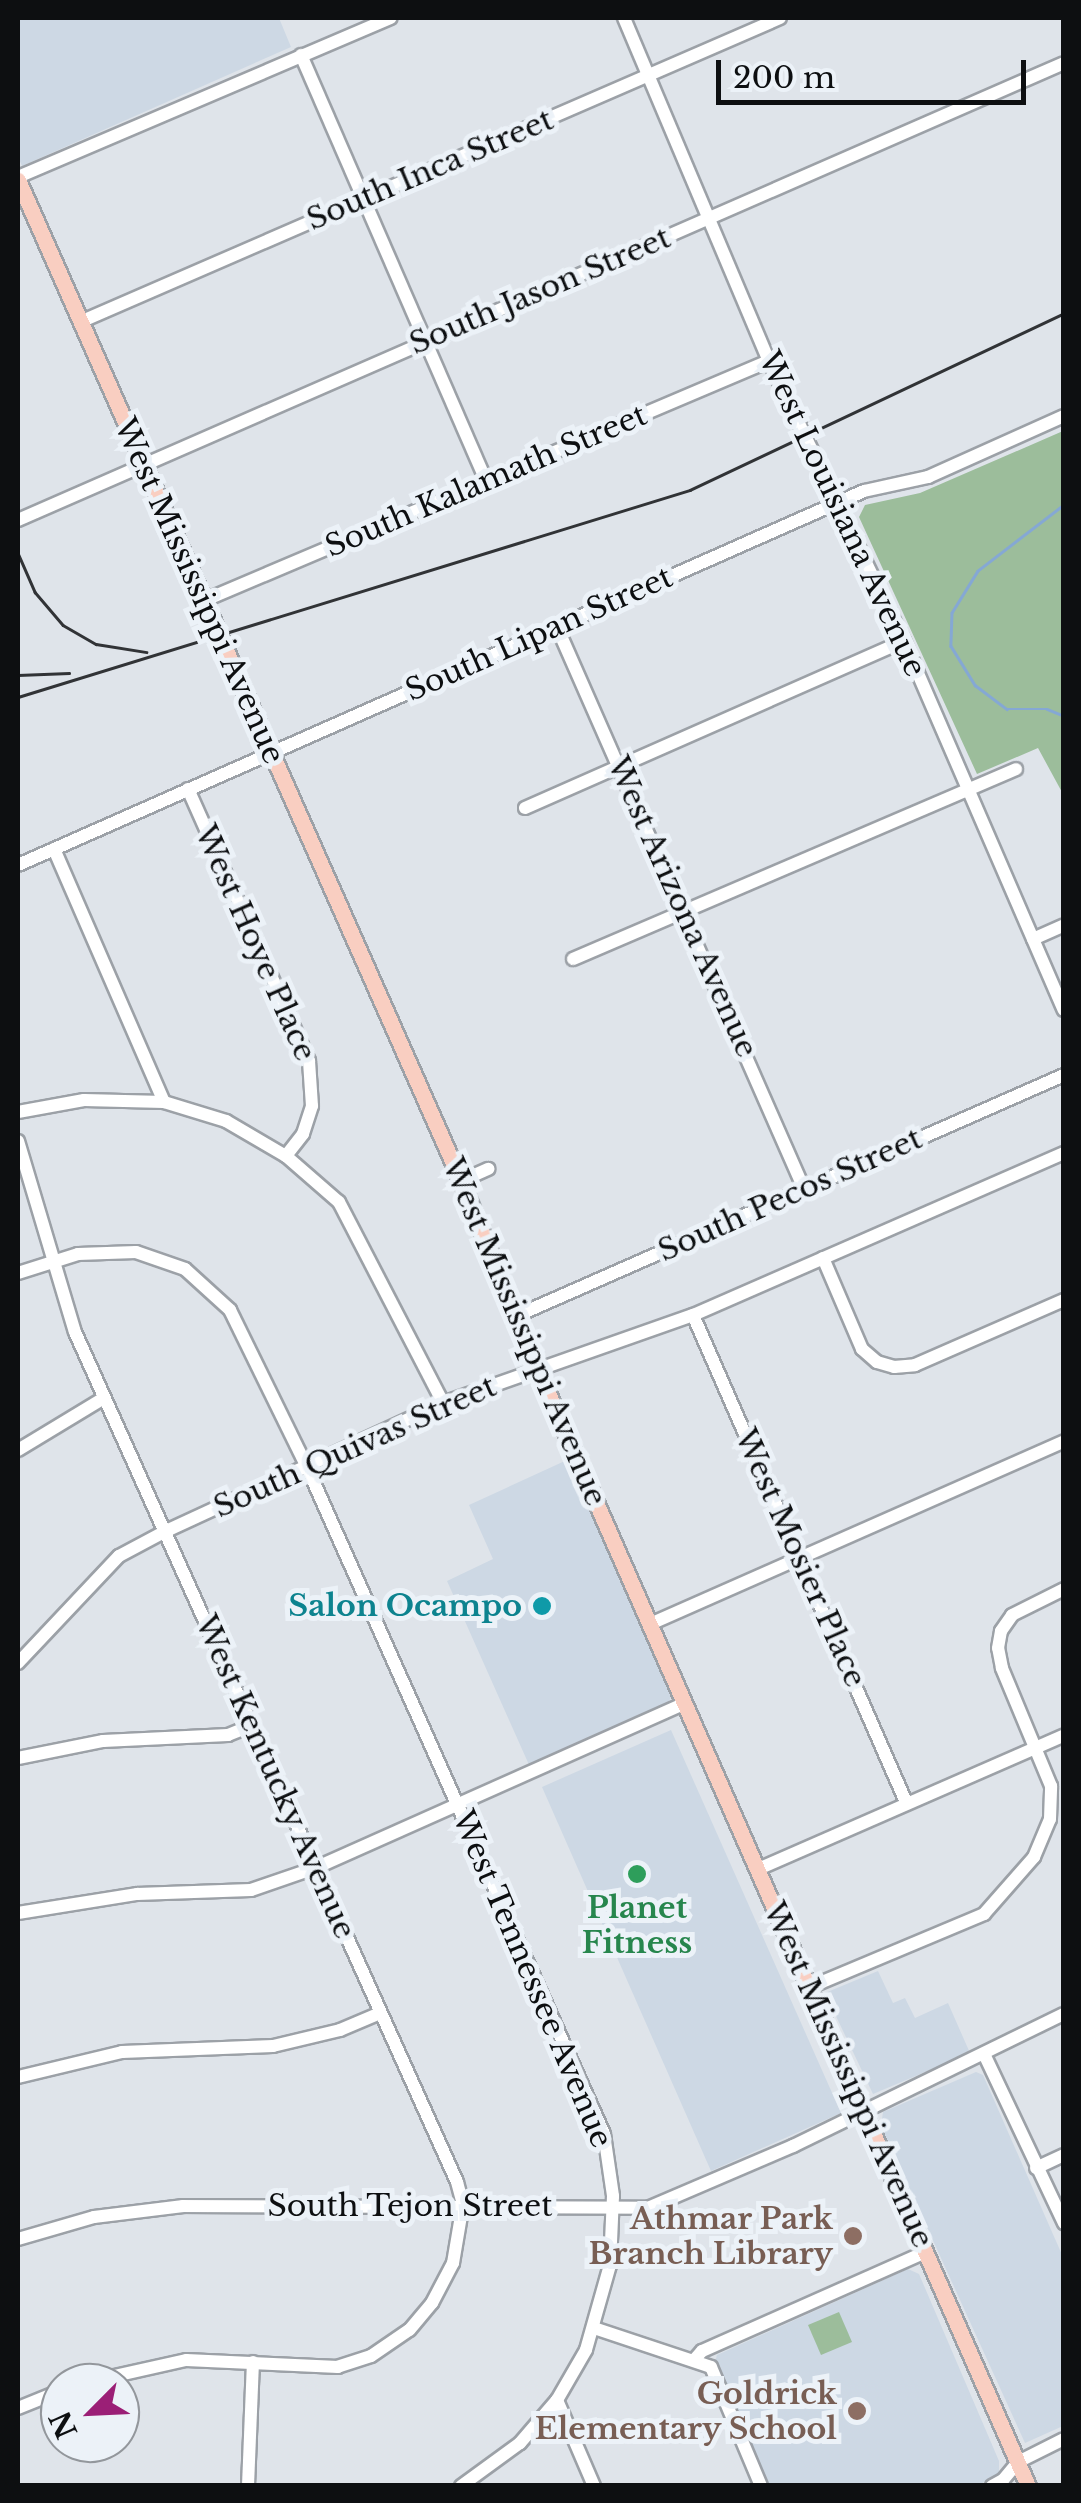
<!DOCTYPE html>
<html>
<head>
<meta charset="utf-8">
<style>
	body { margin:0 }
	#map { position:relative; width:1081px; height:2503px; overflow:hidden; background:#dfe4ea; font-family:"Libre Baskerville",serif }
	div>[style] { position:absolute }
	[style*='--x'] { left:calc(var(--x)*1px); top:calc(var(--y)*1px); width:calc(var(--w)*1px); rotate:calc(var(--a)*1deg) }
	.built>* { inset:0; background:#cdd8e4 }
	.green>* { inset:0; background:#9cbd9b }
	.stream>* { height:2.5px; margin:-1.25px; padding:0 1.25px; transform-origin:1.25px; border-radius:1.25px; background:#85a8d4 }
	.roads { filter:drop-shadow(2px 0 #9ca1a7) drop-shadow(-2px 0 #9ca1a7) drop-shadow(0 2px #9ca1a7) drop-shadow(0 -2px #9ca1a7) }
	.minor>* { height:12px; margin:-6px; padding:0 6px; transform-origin:6px; border-radius:6px; background:#fff }
	.major>* { height:15px; margin:-7.5px; padding:0 7.5px; transform-origin:7.5px; border-radius:7.5px; background:#f9cec1 }
	.rail>* { height:2.5px; margin:-1.25px; padding:0 1.25px; transform-origin:1.25px; border-radius:1.25px; background:#313336 }
	.dots>* { width:28px; height:28px; translate:-50% -50%; box-sizing:border-box; border:5px solid #ecf2f8; border-radius:50% }
	span { translate:-50% -50%; white-space:nowrap; text-align:center; line-height:1.15; -webkit-text-stroke:10px #ecf2f8; paint-order:stroke }
	.street-label { font-size:30px; color:#0d0f11 }
	.culture-label { font-size:30px; color:#0d838f; font-weight:700 }
	.right { translate:-100% -50%; text-align:right }
	.leisure-label { font-size:30px; color:#27864d; font-weight:700 }
	.education-label { font-size:30px; color:#785e54; font-weight:700 }
	.frame { position:absolute; inset:0; border:20px solid #0d0f11; pointer-events:none }
	.north { position:absolute; left:40px; top:2363px; width:100px; height:100px; box-sizing:border-box; background:#ecf2f8; border:2px solid #93979c; border-radius:50%; rotate:246deg; font-size:28px; font-weight:700; line-height:40px; text-align:center; color:#0d0f11 }
	.north::after { content:''; display:block; margin:auto; width:35px; height:45px; background:#9b1f76; clip-path:polygon(50% 0,100% 100%,50% 72%,0 100%) }
	.scale { position:absolute; left:716px; top:60px; width:310px; height:45px; box-sizing:border-box; border:5px solid #0d0f11; border-top:0; padding-left:12px; font-size:30px; line-height:35px; white-space:nowrap; color:#0d0f11; -webkit-text-stroke:8px #ecf2f8; paint-order:stroke }
</style>
</head>
<body>
<div id="map">
	<div class="built">
		<div style="clip-path:polygon(18px 18px,279px 18px,291px 47px,22px 166px,18px 157px)"></div>
		<div style="clip-path:polygon(567px 1460px,671px 1697px,668px 1703px,530px 1767px,447px 1581px,493px 1559px,469px 1505px)"></div>
		<div style="clip-path:polygon(671px 1730px,841px 2113px,711px 2171px,542px 1787px)"></div>
		<div style="clip-path:polygon(878px 1971px,893px 2003px,905px 1998px,915px 2018px,948px 2003px,970px 2053px,873px 2094px,825px 1993px)"></div>
		<div style="clip-path:polygon(976px 2072px,983px 2075px,1063px 2257px,1063px 2426px,1025px 2443px,881px 2126px,883px 2112px)"></div>
		<div style="clip-path:polygon(908px 2269px,919px 2274px,999px 2461px,999px 2475px,976px 2486px,769px 2485px,715px 2362px,717px 2355px)"></div>
	</div>
	<div class="green">
		<div style="clip-path:polygon(1063px 431px,1063px 794px,1038px 748px,977px 774px,859px 517px,865px 505px,920px 493px)"></div>
		<div style="clip-path:polygon(839px 2312px,852px 2342px,821px 2355px,808px 2325px)"></div>
	</div>
	<div class="stream">
		<div style="--x:1064;--y:505;--w:108;--a:142.5"></div>
		<div style="--x:978;--y:571;--w:49;--a:121.8"></div>
		<div style="--x:952;--y:613;--w:33;--a:92"></div>
		<div style="--x:951;--y:646;--w:46;--a:58.4"></div>
		<div style="--x:975;--y:685;--w:40;--a:37"></div>
		<div style="--x:1007;--y:709;--w:40;--a:0"></div>
		<div style="--x:1047;--y:709;--w:18;--a:22"></div>
	</div>
	<div class="roads">
		<div class="minor">
			<div style="--x:624;--y:18;--w:372;--a:67.1"></div>
			<div style="--x:769;--y:361;--w:311;--a:64.3"></div>
			<div style="--x:904;--y:641;--w:402;--a:66.6"></div>
			<div style="--x:301;--y:55;--w:464;--a:66.5"></div>
			<div style="--x:18;--y:177;--w:405;--a:-23.1"></div>
			<div style="--x:80;--y:322;--w:763;--a:-23.47"></div>
			<div style="--x:18;--y:520;--w:1141;--a:-23.6"></div>
			<div style="--x:203;--y:601;--w:615;--a:-22.98"></div>
			<div style="--x:557;--y:627;--w:614;--a:66.27"></div>
			<div style="--x:188;--y:789;--w:298;--a:66"></div>
			<div style="--x:309;--y:1061;--w:45;--a:86.2"></div>
			<div style="--x:312;--y:1106;--w:29;--a:108"></div>
			<div style="--x:303;--y:1134;--w:28;--a:128"></div>
			<div style="--x:286;--y:1156;--w:70;--a:41"></div>
			<div style="--x:339;--y:1202;--w:226;--a:62.6"></div>
			<div style="--x:525;--y:808;--w:414;--a:-23.8"></div>
			<div style="--x:54;--y:849;--w:276;--a:66.5"></div>
			<div style="--x:18;--y:865;--w:925;--a:-23.85"></div>
			<div style="--x:864;--y:491;--w:66;--a:-12.3"></div>
			<div style="--x:928;--y:477;--w:149;--a:-24.2"></div>
			<div style="--x:1033;--y:939;--w:34;--a:-24"></div>
			<div style="--x:573;--y:959;--w:482;--a:-23.2"></div>
			<div style="--x:18;--y:1112;--w:67;--a:-10.3"></div>
			<div style="--x:84;--y:1100;--w:80;--a:1.4"></div>
			<div style="--x:164;--y:1102;--w:65;--a:17"></div>
			<div style="--x:226;--y:1121;--w:69;--a:30.3"></div>
			<div style="--x:18;--y:1141;--w:199;--a:73.4"></div>
			<div style="--x:75;--y:1332;--w:932;--a:65.8"></div>
			<div style="--x:457;--y:2182;--w:23;--a:75"></div>
			<div style="--x:463;--y:2204;--w:60;--a:99.6"></div>
			<div style="--x:453;--y:2263;--w:45;--a:117.7"></div>
			<div style="--x:432;--y:2303;--w:35;--a:130"></div>
			<div style="--x:409;--y:2330;--w:46;--a:145.6"></div>
			<div style="--x:371;--y:2356;--w:35;--a:162"></div>
			<div style="--x:338;--y:2367;--w:152;--a:-177.4"></div>
			<div style="--x:186;--y:2360;--w:106;--a:167.4"></div>
			<div style="--x:461;--y:1181;--w:30;--a:-24"></div>
			<div style="--x:823;--y:1258;--w:99;--a:66.8"></div>
			<div style="--x:862;--y:1349;--w:20;--a:41"></div>
			<div style="--x:877;--y:1362;--w:18;--a:16"></div>
			<div style="--x:894;--y:1367;--w:21;--a:-5"></div>
			<div style="--x:915;--y:1365;--w:163;--a:-23.6"></div>
			<div style="--x:18;--y:1273;--w:63;--a:-17.6"></div>
			<div style="--x:78;--y:1254;--w:58;--a:-2"></div>
			<div style="--x:136;--y:1252;--w:52;--a:19.1"></div>
			<div style="--x:185;--y:1269;--w:61;--a:42.3"></div>
			<div style="--x:230;--y:1310;--w:175;--a:63.9"></div>
			<div style="--x:307;--y:1467;--w:730;--a:66"></div>
			<div style="--x:604;--y:2134;--w:63;--a:81.7"></div>
			<div style="--x:613;--y:2196;--w:69;--a:92.5"></div>
			<div style="--x:610;--y:2265;--w:88;--a:105.8"></div>
			<div style="--x:586;--y:2350;--w:58;--a:120.1"></div>
			<div style="--x:557;--y:2400;--w:57;--a:130.7"></div>
			<div style="--x:520;--y:2443;--w:73;--a:143.9"></div>
			<div style="--x:693;--y:1315;--w:532;--a:66.38"></div>
			<div style="--x:516;--y:1316;--w:599;--a:-23.74"></div>
			<div style="--x:18;--y:1450;--w:100;--a:-31.2"></div>
			<div style="--x:650;--y:1624;--w:453;--a:-23.8"></div>
			<div style="--x:18;--y:1663;--w:147;--a:-46.7"></div>
			<div style="--x:119;--y:1556;--w:51;--a:-28.1"></div>
			<div style="--x:164;--y:1532;--w:307;--a:-24.8"></div>
			<div style="--x:443;--y:1403;--w:265;--a:-19.4"></div>
			<div style="--x:693;--y:1315;--w:405;--a:-23.6"></div>
			<div style="--x:18;--y:1758;--w:87;--a:-11.3"></div>
			<div style="--x:103;--y:1741;--w:125;--a:-2.7"></div>
			<div style="--x:228;--y:1735;--w:27;--a:-22"></div>
			<div style="--x:758;--y:1869;--w:334;--a:-23.6"></div>
			<div style="--x:18;--y:1913;--w:121;--a:-9.1"></div>
			<div style="--x:137;--y:1894;--w:114;--a:-2"></div>
			<div style="--x:251;--y:1890;--w:68;--a:-19"></div>
			<div style="--x:315;--y:1868;--w:405;--a:-24"></div>
			<div style="--x:808;--y:1988;--w:191;--a:-22.8"></div>
			<div style="--x:984;--y:1914;--w:76;--a:-48.7"></div>
			<div style="--x:1034;--y:1857;--w:41;--a:-67.2"></div>
			<div style="--x:1050;--y:1819;--w:33;--a:-88"></div>
			<div style="--x:1051;--y:1786;--w:128;--a:-112.6"></div>
			<div style="--x:1002;--y:1668;--w:20;--a:-101"></div>
			<div style="--x:998;--y:1648;--w:17;--a:-80"></div>
			<div style="--x:1001;--y:1631;--w:19;--a:-55"></div>
			<div style="--x:1012;--y:1615;--w:58;--a:-26.6"></div>
			<div style="--x:985;--y:2056;--w:185;--a:64.7"></div>
			<div style="--x:18;--y:2077;--w:107;--a:-13.5"></div>
			<div style="--x:122;--y:2052;--w:151;--a:-2.3"></div>
			<div style="--x:273;--y:2046;--w:69;--a:-13.4"></div>
			<div style="--x:340;--y:2030;--w:43;--a:-23"></div>
			<div style="--x:1036;--y:2168;--w:31;--a:-25"></div>
			<div style="--x:18;--y:2239;--w:79;--a:-16.1"></div>
			<div style="--x:94;--y:2217;--w:90;--a:-7"></div>
			<div style="--x:183;--y:2206;--w:465;--a:0.2"></div>
			<div style="--x:648;--y:2208;--w:158;--a:-23.2"></div>
			<div style="--x:793;--y:2146;--w:301;--a:-26"></div>
			<div style="--x:594;--y:2328;--w:123;--a:18.4"></div>
			<div style="--x:711;--y:2367;--w:129;--a:67.2"></div>
			<div style="--x:694;--y:2360;--w:12;--a:-48"></div>
			<div style="--x:702;--y:2351;--w:244;--a:-23.9"></div>
			<div style="--x:557;--y:2400;--w:94;--a:66.7"></div>
			<div style="--x:18;--y:2408;--w:45;--a:-22"></div>
			<div style="--x:248;--y:2486;--w:124;--a:-87.7"></div>
			<div style="--x:992;--y:2486;--w:13;--a:-29"></div>
			<div style="--x:1003;--y:2480;--w:23;--a:-50"></div>
			<div style="--x:1018;--y:2462;--w:51;--a:-26.6"></div>
		</div>
		<div class="major">
			<div style="--x:18;--y:180;--w:1095;--a:66.13"></div>
			<div style="--x:461;--y:1181;--w:202;--a:67.9"></div>
			<div style="--x:537;--y:1368;--w:1221;--a:66.29"></div>
		</div>
	</div>
	<div class="rail">
		<div style="--x:18;--y:553;--w:43;--a:66.4"></div>
		<div style="--x:35;--y:592;--w:43;--a:49.7"></div>
		<div style="--x:63;--y:625;--w:38;--a:30"></div>
		<div style="--x:96;--y:644;--w:51;--a:9.1"></div>
		<div style="--x:18;--y:675;--w:51;--a:-2.2"></div>
		<div style="--x:18;--y:697;--w:703;--a:-17.12"></div>
		<div style="--x:690;--y:490;--w:414;--a:-25.3"></div>
	</div>
	<div class="dots">
		<div style="left:542px;top:1606px;background:#0f9aa8"></div>
		<div style="left:637px;top:1874px;background:#2e9e5b"></div>
		<div style="left:853px;top:2236px;background:#8d6e63"></div>
		<div style="left:857px;top:2411px;background:#8d6e63"></div>
	</div>
	<div class="street-label">
		<span style="left:430px;top:170px;rotate:-23deg">South Inca Street</span>
		<span style="left:540px;top:291px;rotate:-23deg">South Jason Street</span>
		<span style="left:486px;top:481px;rotate:-23deg">South Kalamath Street</span>
		<span style="left:842px;top:514px;rotate:65deg">West Louisiana Avenue</span>
		<span style="left:199px;top:591px;rotate:66deg">West Mississippi Avenue</span>
		<span style="left:539px;top:634px;rotate:-24deg">South Lipan Street</span>
		<span style="left:682px;top:907px;rotate:66deg">West Arizona Avenue</span>
		<span style="left:255px;top:943px;rotate:66deg">West Hoye Place</span>
		<span style="left:790px;top:1195px;rotate:-24deg">South Pecos Street</span>
		<span style="left:524px;top:1332px;rotate:67deg">West Mississippi Avenue</span>
		<span style="left:355px;top:1447px;rotate:-24deg">South Quivas Street</span>
		<span style="left:800px;top:1558px;rotate:66deg">West Mosier Place</span>
		<span style="left:275px;top:1777px;rotate:66deg">West Kentucky Avenue</span>
		<span style="left:532px;top:1979px;rotate:67deg">West Tennessee Avenue</span>
		<span style="left:848px;top:2075px;rotate:66deg">West Mississippi Avenue</span>
		<span style="left:410px;top:2206px">South Tejon Street</span>
	</div>
	<div class="culture-label">
		<span class="right" style="left:522px;top:1606px">Salon Ocampo</span>
	</div>
	<div class="leisure-label">
		<span style="left:637px;top:1925px">Planet<br>Fitness</span>
	</div>
	<div class="education-label">
		<span class="right" style="left:833px;top:2236px">Athmar Park<br>Branch Library</span>
		<span class="right" style="left:837px;top:2411px">Goldrick<br>Elementary School</span>
	</div>
	<div class="frame"></div>
	<div class="north">N</div>
	<div class="scale">200 m</div>
</div>
</body>
</html>
